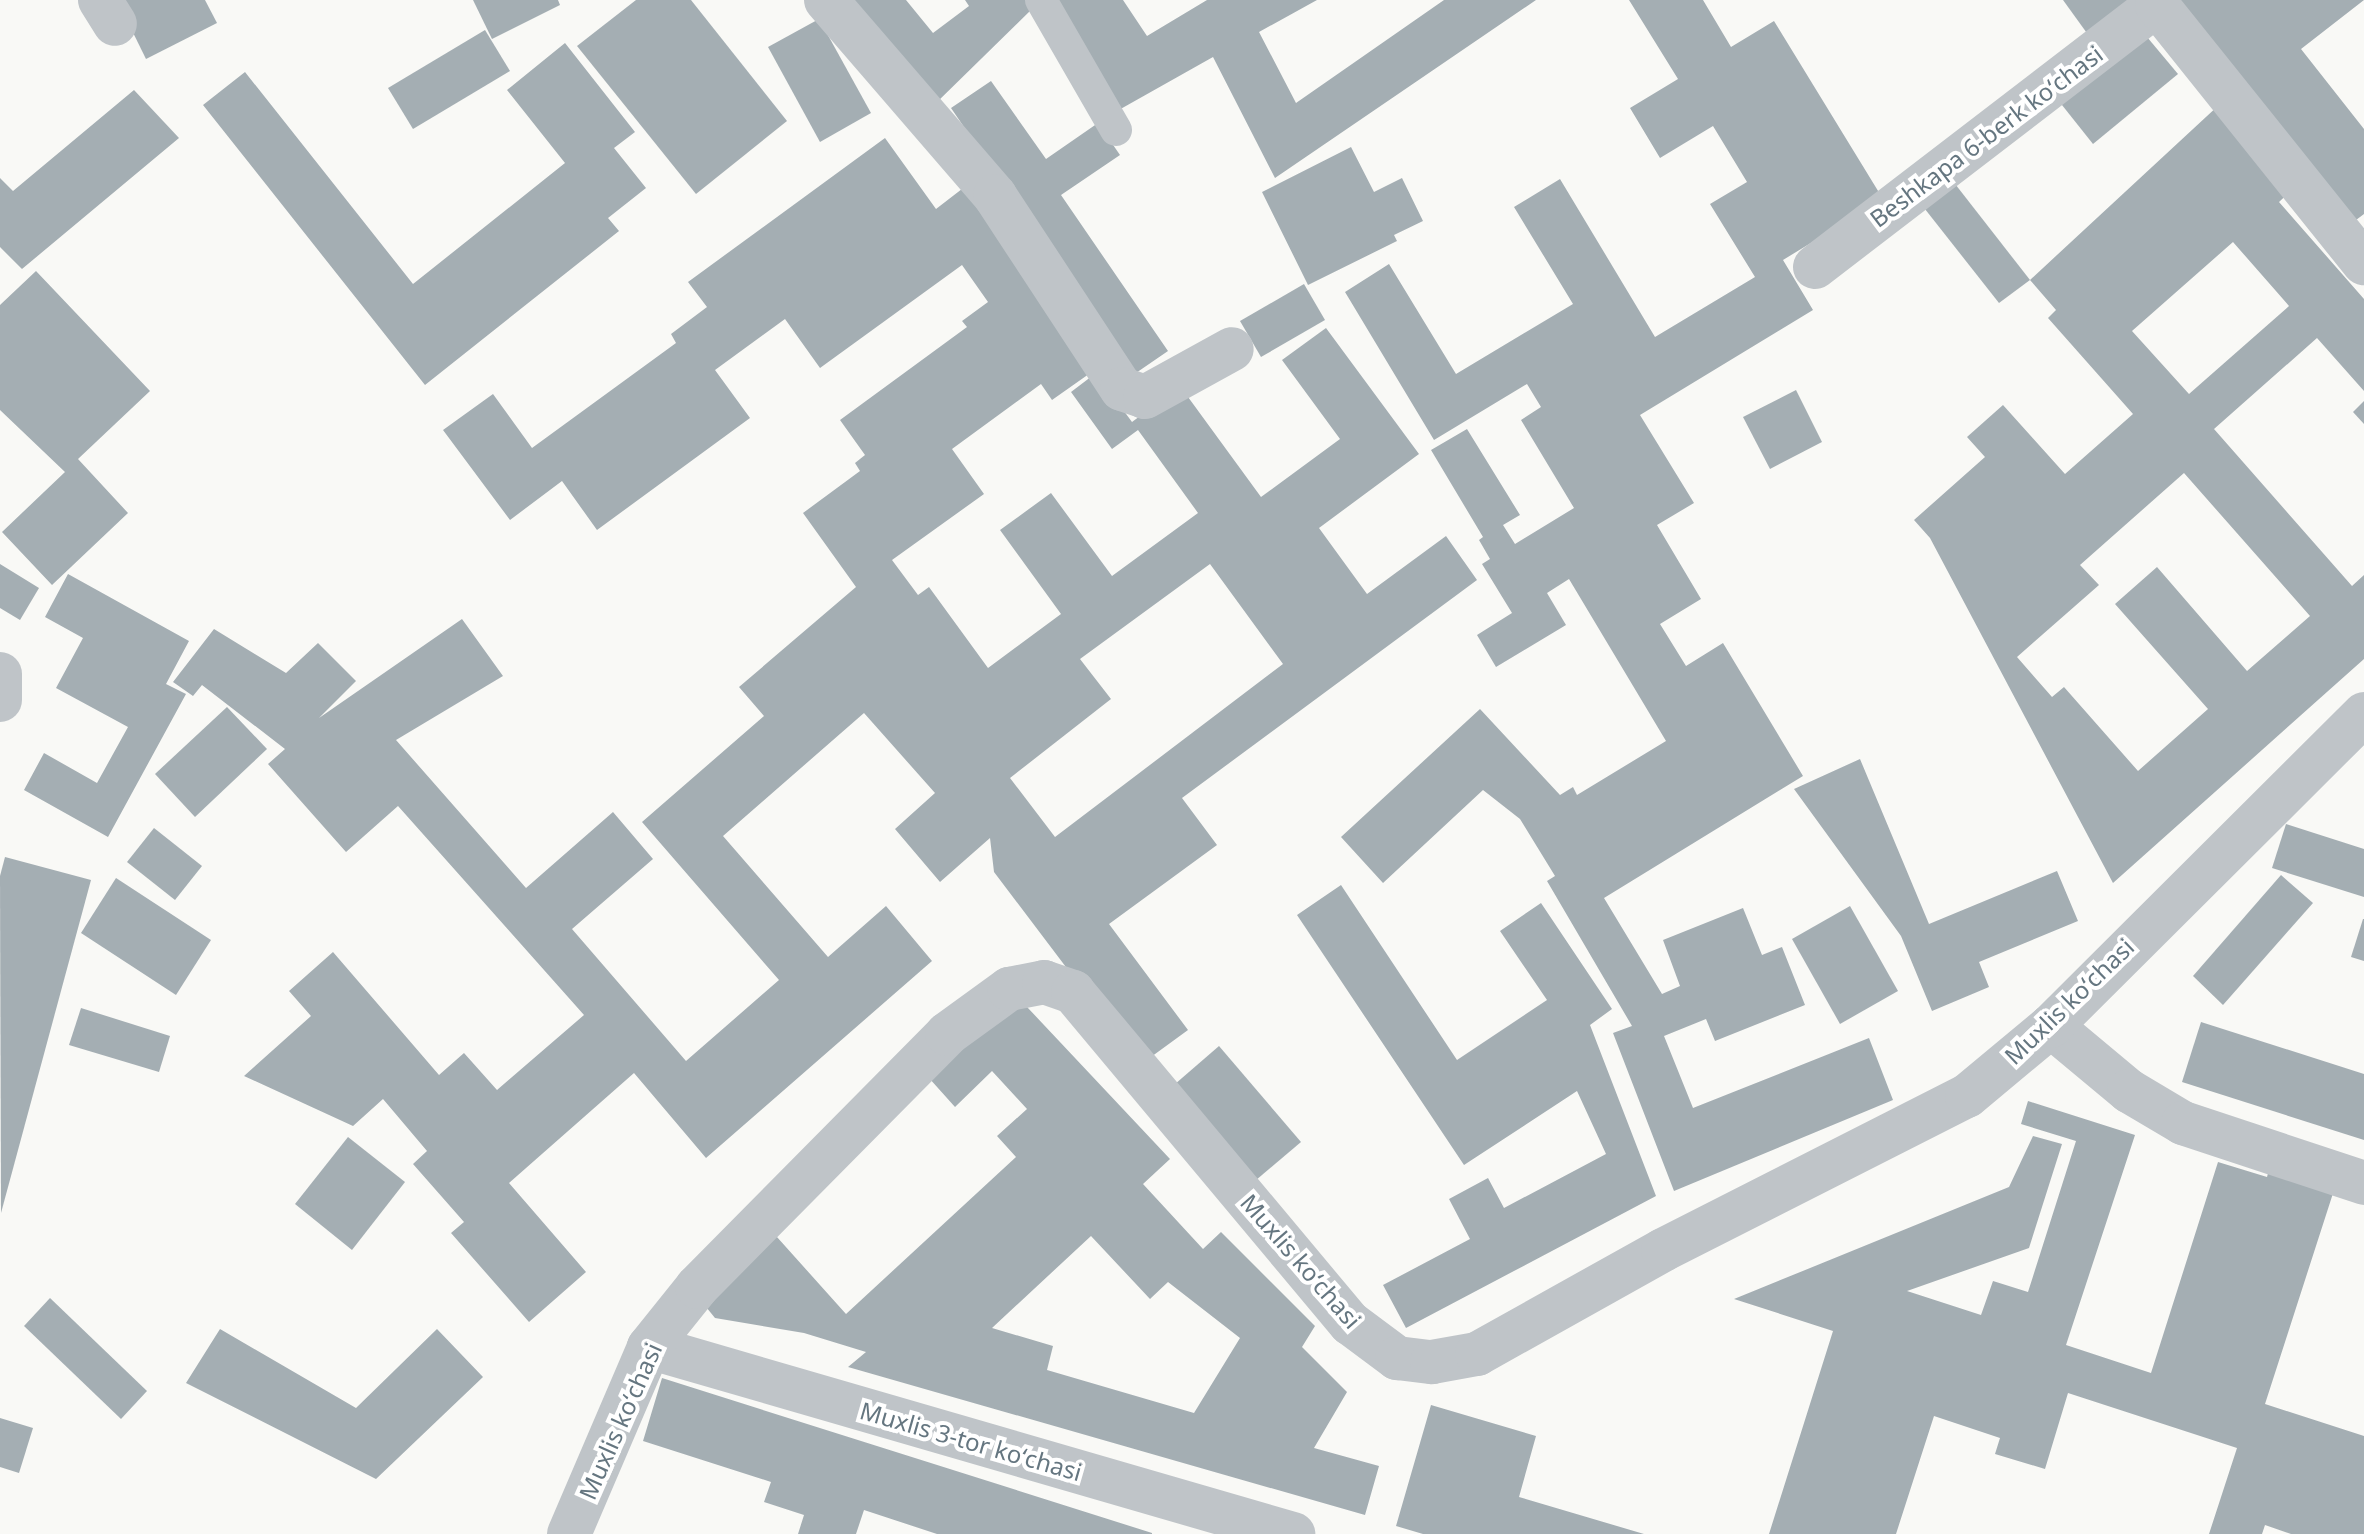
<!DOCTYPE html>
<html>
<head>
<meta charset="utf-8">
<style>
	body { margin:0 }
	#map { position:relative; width:2364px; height:1534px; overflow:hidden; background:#f9f9f6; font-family:"Noto Sans",sans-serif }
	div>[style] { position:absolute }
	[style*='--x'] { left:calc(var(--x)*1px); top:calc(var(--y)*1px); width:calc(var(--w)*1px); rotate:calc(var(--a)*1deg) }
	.building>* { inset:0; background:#a4aeb3 }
	.lane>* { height:32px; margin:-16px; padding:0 16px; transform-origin:16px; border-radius:16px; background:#bfc4c8 }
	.street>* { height:44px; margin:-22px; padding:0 22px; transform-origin:22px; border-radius:22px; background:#bfc4c8 }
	span { translate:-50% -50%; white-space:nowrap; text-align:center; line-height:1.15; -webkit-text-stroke:8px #fff; paint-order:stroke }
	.street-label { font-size:24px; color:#657680 }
</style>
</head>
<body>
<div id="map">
	<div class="building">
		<div style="clip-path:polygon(117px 0,205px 0,217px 23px,146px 59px)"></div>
		<div style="clip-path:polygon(473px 0,558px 0,560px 5px,492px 39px)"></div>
		<div style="clip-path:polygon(636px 0,691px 0,787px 121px,696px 194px,577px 46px)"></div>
		<div style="clip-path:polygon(844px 0,906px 0,933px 33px,969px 6px,965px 0,1028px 0,1033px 8px,934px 105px)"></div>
		<div style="clip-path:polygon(1049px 0,1123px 0,1147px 36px,1207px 0,1317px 0,1259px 32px,1296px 103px,1444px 0,1536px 0,1275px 178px,1213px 57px,1117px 111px)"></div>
		<div style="clip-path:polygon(1629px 0,1703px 0,1731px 47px,1774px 21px,1883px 199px,1783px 260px,1813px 310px,1640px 415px,1694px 503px,1657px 525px,1701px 599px,1660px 624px,1686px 666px,1723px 643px,1803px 776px,1604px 898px,1662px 994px,1680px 986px,1663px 940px,1743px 908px,1762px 955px,1782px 947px,1805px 1005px,1715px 1041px,1706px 1019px,1664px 1036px,1693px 1108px,1869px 1038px,1893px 1100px,1674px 1191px,1613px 1033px,1632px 1026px,1547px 881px,1555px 876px,1520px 819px,1483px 790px,1383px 883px,1341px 837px,1480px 709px,1560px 795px,1573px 787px,1577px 795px,1666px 741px,1569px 579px,1547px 593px,1566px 625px,1496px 667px,1477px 635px,1512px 613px,1482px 564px,1490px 559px,1479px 540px,1483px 537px,1431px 450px,1467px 429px,1520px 515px,1503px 525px,1515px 544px,1574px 508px,1521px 420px,1541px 407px,1527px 384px,1434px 440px,1345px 292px,1389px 264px,1456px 374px,1573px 304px,1514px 207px,1560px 179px,1655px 337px,1755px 277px,1710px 204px,1747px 182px,1713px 126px,1660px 158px,1630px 108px,1678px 79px)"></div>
		<div style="clip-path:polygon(2063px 0,2142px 0,2089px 36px)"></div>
		<div style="clip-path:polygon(2177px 0,2364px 0,2301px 49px,2364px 129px,2364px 214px,2352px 223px)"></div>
		<div style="clip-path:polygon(819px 19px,871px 113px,820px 142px,768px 47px)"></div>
		<div style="clip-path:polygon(485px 30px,510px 71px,413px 129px,388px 88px)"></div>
		<div style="clip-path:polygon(2142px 31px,2178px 74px,2093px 144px,2058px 100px)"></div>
		<div style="clip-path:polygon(565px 43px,635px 132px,614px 148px,646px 188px,608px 218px,619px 231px,425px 385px,203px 105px,245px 72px,413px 284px,565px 163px,507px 90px)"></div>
		<div style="clip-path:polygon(991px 81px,1046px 159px,1098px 123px,1120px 155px,1061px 195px,1168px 351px,1133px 375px,951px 108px)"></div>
		<div style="clip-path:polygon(134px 90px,179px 138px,22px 269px,0 247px,0 178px,13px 191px)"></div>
		<div style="clip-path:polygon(evenodd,2220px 104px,2294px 188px,2279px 202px,2364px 299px,2364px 391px,2317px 338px,2214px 429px,2352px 586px,2364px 575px,2364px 659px,2113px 883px,1930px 538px,1914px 520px,1985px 457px,1967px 437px,2003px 405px,2065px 474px,2133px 414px,2048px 318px,2056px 310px,2030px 280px,2220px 104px,2233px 242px,2289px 306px,2189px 394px,2132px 331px,2233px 242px,2220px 104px,2184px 473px,2310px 616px,2247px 671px,2157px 567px,2115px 604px,2208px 709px,2138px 771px,2064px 687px,2052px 697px,2017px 657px,2099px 585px,2080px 565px,2184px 473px)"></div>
		<div style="clip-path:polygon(evenodd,885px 138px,936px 209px,971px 182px,1096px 369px,1052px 400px,1041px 384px,952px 449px,984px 494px,892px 560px,918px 595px,929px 587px,988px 668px,1061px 614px,1000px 530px,1051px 493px,1112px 576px,1198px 513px,1138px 430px,1112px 449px,1071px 392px,1096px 373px,1132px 422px,1180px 386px,1261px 497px,1340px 439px,1282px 360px,1326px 328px,1419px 454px,1319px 528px,1367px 594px,1446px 536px,1477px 580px,1182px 798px,1217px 845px,1109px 924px,1188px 1030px,1140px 1065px,994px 872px,990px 838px,940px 882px,895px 829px,935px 793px,864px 713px,723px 836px,828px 957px,886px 906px,932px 961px,706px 1158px,634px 1073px,509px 1183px,586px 1272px,529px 1322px,451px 1233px,464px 1222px,413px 1164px,427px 1151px,383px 1099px,353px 1126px,244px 1076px,311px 1016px,289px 991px,333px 952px,439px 1075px,464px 1053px,497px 1090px,584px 1015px,398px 806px,346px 852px,268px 764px,285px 749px,202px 685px,193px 696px,173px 682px,214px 629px,286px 673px,318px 643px,356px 681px,319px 718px,462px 619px,503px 676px,396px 740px,526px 888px,613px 812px,653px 859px,572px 929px,686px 1061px,779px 980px,642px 822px,764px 716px,739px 687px,856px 587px,803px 513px,860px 471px,855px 463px,865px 455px,840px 420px,967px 327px,962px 321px,988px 302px,962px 265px,820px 368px,785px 319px,715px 370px,750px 418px,597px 530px,562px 481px,510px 520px,443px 430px,493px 394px,532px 448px,676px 343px,671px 334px,707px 307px,688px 282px,885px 138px,1210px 564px,1283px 664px,1055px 837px,1010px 778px,1111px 699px,1080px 659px,1210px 564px)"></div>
		<div style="clip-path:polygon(1351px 147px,1374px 192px,1402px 178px,1423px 221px,1394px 235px,1397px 241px,1308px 285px,1262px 192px)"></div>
		<div style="clip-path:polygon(1952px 180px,2030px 280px,1999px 303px,1921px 204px)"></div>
		<div style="clip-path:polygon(36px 271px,150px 391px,78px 459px,128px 513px,52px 585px,2px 532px,65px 472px,0 410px,0 305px)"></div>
		<div style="clip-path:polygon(1304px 284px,1325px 320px,1261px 357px,1240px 321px)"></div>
		<div style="clip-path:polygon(1796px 390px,1822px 442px,1770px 469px,1743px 417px)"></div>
		<div style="clip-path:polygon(2364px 401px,2364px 424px,2353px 412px)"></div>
		<div style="clip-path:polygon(0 564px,39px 588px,20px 620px,0 608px)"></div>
		<div style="clip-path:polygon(68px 574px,189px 641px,166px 684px,186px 694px,108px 837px,24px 790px,44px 753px,97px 783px,128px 727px,56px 688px,83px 638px,45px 617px)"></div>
		<div style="clip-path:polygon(227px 707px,267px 749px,195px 817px,155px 774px)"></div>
		<div style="clip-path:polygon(1860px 759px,1929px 924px,2057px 871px,2078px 921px,1979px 962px,1989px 987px,1932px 1011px,1901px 936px,1794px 789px)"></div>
		<div style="clip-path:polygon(2286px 824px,2364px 849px,2364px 897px,2272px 868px)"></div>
		<div style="clip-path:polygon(154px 828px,202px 866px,175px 900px,127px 862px)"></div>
		<div style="clip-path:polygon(5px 857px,91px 880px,1px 1213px,0 876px)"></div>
		<div style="clip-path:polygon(2281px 875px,2313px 903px,2223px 1005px,2193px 976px)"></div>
		<div style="clip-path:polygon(116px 878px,211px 940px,176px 995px,81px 933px)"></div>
		<div style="clip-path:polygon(1341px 885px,1457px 1060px,1547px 1000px,1500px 931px,1541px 903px,1612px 1009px,1590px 1025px,1656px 1196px,1406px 1328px,1383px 1285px,1470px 1239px,1449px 1199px,1488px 1178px,1504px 1208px,1606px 1154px,1577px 1091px,1464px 1165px,1297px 915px)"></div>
		<div style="clip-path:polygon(1850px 906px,1898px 991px,1840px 1024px,1792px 939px)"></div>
		<div style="clip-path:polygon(2363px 919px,2364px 919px,2364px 961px,2351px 957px)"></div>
		<div style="clip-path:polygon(evenodd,1012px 991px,1170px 1159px,1143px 1184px,1203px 1249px,1221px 1232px,1315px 1326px,1302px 1347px,1347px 1392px,1314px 1448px,1379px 1466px,1365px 1515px,848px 1367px,866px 1352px,804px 1333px,715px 1318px,702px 1302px,768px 1227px,846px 1314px,1016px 1157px,997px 1136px,1027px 1109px,992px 1071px,955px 1107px,929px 1078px,1012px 991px,1091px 1236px,1150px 1299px,1168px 1282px,1240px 1338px,1194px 1413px,1047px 1370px,1053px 1346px,992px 1328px,1091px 1236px)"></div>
		<div style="clip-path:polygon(81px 1008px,170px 1036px,159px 1072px,69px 1045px)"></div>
		<div style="clip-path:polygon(2201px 1022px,2364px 1074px,2364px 1140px,2182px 1082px)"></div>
		<div style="clip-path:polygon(1219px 1046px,1301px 1142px,1249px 1186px,1167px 1091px)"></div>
		<div style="clip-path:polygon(2028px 1101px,2135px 1135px,2066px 1345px,2151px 1373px,2218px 1162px,2267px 1177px,2271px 1162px,2336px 1184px,2265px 1404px,2364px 1436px,2364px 1534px,2291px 1534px,2265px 1525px,2262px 1534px,2209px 1534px,2237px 1448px,2068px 1393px,2045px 1469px,1995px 1454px,2000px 1438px,1934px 1416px,1896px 1534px,1769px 1534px,1833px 1331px,1734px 1299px,2009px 1187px,2033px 1136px,2062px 1144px,2029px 1248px,1907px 1291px,1981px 1315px,1993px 1281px,2028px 1292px,2076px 1141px,2021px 1124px)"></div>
		<div style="clip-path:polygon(348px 1137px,405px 1182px,352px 1250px,295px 1204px)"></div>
		<div style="clip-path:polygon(50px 1298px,147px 1391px,121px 1419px,24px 1326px)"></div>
		<div style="clip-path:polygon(220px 1329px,356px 1408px,437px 1329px,483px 1377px,376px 1479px,186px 1383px)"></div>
		<div style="clip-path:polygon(662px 1378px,1152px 1533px,1152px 1534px,937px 1534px,864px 1510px,856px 1534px,798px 1534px,804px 1515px,764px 1502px,771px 1482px,643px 1441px)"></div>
		<div style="clip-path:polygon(1431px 1405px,1536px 1436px,1519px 1497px,1644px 1534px,1423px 1534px,1396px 1526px)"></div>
		<div style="clip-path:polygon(0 1418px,33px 1428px,19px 1473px,0 1467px)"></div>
	</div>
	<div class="lane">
		<div style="--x:1041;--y:0;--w:150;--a:60"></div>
	</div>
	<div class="street">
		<div style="--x:100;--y:0;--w:28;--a:58"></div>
		<div style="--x:826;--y:0;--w:259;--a:49.2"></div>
		<div style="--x:995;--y:196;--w:231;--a:56.7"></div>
		<div style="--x:1122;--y:389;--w:24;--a:19"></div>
		<div style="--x:1145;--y:397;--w:99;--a:-28.9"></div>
		<div style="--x:1815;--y:267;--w:431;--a:-37.5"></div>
		<div style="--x:2157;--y:5;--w:331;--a:51.3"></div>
		<div style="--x:0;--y:674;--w:26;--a:90"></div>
		<div style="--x:2051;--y:1026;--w:102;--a:39.8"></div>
		<div style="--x:2129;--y:1091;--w:63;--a:30.7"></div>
		<div style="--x:2183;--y:1123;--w:191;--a:18.3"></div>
		<div style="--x:649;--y:1347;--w:671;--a:16.19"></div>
		<div style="--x:569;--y:1534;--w:203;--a:-66.8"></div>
		<div style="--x:649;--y:1347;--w:77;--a:-51.3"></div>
		<div style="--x:697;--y:1287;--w:356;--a:-45.3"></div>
		<div style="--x:947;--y:1034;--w:77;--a:-36"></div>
		<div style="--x:1009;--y:989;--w:36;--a:-11"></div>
		<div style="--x:1044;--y:982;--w:31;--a:19"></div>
		<div style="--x:1073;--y:992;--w:432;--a:50.1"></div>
		<div style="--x:1350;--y:1323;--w:59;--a:36.7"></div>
		<div style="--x:1397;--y:1358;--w:35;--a:7"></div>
		<div style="--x:1432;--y:1362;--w:46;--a:-10.1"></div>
		<div style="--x:1477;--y:1354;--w:213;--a:-29.2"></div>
		<div style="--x:1663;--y:1250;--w:341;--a:-26.9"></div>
		<div style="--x:1967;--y:1096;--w:109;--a:-39.8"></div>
		<div style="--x:2051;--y:1026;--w:442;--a:-44.9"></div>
	</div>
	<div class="street-label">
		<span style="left:1986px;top:136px;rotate:-37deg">Beshkapa 6-berk koʻchasi</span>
		<span style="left:2069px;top:1001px;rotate:-44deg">Muxlis koʻchasi</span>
		<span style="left:1301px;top:1261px;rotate:49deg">Muxlis koʻchasi</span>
		<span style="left:620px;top:1421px;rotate:-66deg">Muxlis koʻchasi</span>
		<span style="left:971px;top:1441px;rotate:16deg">Muxlis 3-tor koʻchasi</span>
	</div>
</div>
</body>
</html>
